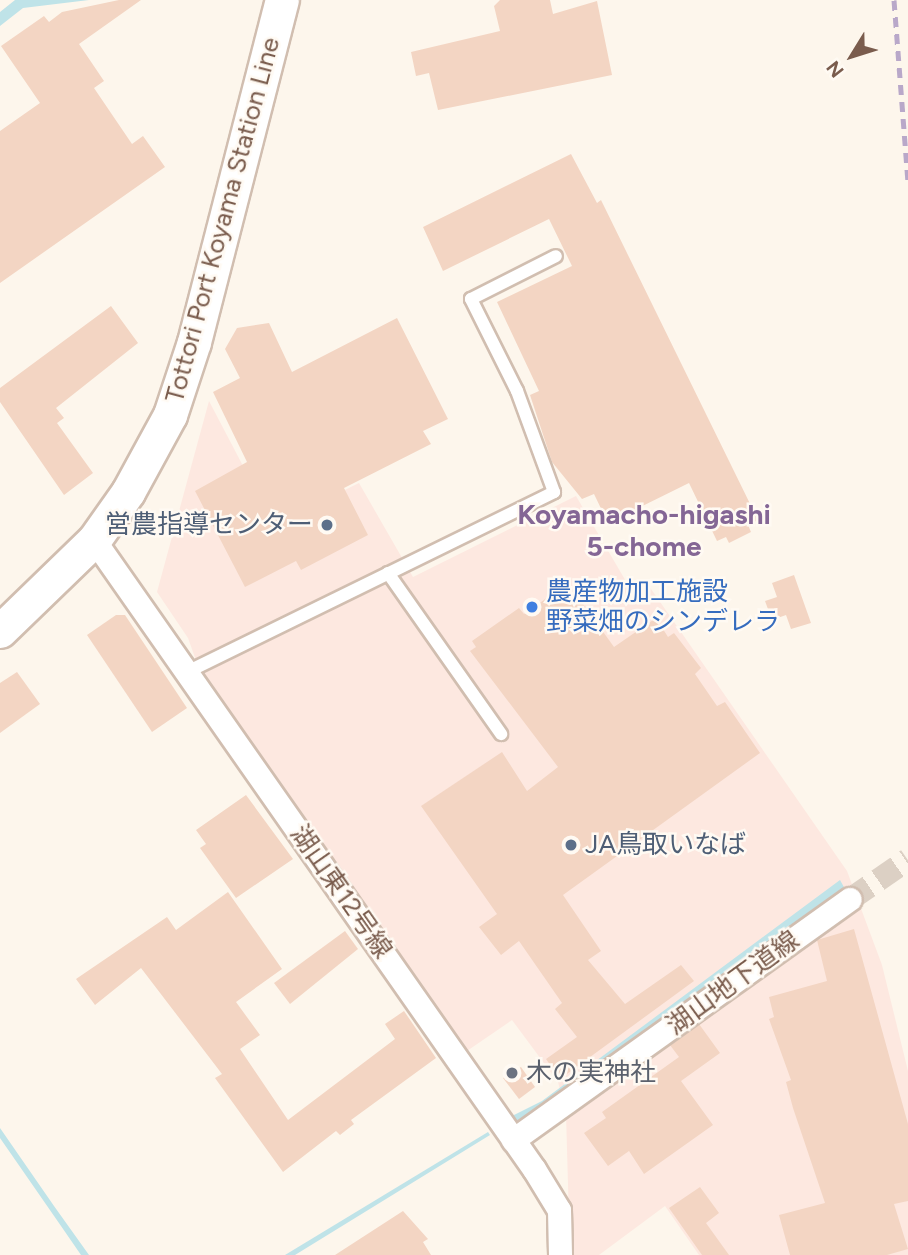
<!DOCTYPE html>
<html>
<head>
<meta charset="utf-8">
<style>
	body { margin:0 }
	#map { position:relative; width:908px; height:1255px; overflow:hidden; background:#fdf6ec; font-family:Figtree,"Noto Sans JP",sans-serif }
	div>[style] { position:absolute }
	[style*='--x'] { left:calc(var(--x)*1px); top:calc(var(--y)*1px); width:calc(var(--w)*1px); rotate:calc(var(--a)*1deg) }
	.commercial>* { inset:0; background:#fde8e0 }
	.water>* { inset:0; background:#bfe3e8 }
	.building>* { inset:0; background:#f3d5c3 }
	.street-tunnel>* { height:23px; margin-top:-11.5px; transform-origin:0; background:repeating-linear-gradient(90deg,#dcd0c4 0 23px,transparent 0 34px) }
	.roads { filter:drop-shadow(2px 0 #d1beb0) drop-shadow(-2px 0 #d1beb0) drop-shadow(0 2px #d1beb0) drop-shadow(0 -2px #d1beb0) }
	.lane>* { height:12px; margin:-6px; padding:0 6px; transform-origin:6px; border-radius:6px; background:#fff }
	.street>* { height:23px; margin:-11.5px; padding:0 11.5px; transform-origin:11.5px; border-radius:11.5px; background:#fff }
	.secondary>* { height:33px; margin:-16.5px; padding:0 16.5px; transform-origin:16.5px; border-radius:16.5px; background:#fff }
	.rail>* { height:5px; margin-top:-2.5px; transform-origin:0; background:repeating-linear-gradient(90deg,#b9a8c9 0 10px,transparent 0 17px) }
	.dots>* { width:19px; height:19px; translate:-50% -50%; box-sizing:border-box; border:4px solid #fffaf3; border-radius:50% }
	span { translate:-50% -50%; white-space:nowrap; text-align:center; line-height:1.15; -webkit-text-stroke:5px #fffaf3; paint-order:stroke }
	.street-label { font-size:26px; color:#7a5c4d }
	.service-label { font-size:26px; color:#4e5e75 }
	.right { translate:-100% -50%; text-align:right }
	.left { translate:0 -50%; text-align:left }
	.shop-label { font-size:26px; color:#366cbe }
	.worship-label { font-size:26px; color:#5b616d }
	.neighbourhood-label { font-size:28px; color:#846695; font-weight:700 }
	.north { position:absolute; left:817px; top:21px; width:70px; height:70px; -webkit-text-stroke:5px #fffaf3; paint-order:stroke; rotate:232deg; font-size:19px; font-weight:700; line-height:28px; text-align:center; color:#7a5c4d }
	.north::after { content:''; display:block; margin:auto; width:24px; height:32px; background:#7a5c4d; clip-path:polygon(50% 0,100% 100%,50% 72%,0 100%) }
</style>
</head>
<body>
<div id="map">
	<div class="commercial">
		<div style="clip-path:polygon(209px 401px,274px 525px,359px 483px,413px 577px,576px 496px,634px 595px,649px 586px,847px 871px,882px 965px,908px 1071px,908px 1255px,699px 1255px,665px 1206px,599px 1255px,570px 1255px,566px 1114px,558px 1082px,512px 1020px,464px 1053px,204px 683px,188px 638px,157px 592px)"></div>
	</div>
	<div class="water">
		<div style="clip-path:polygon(15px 0,89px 0,23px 8px,0 26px,0 12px)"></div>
		<div style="clip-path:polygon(840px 880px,845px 889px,546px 1107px,512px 1124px,508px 1118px,542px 1101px)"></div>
		<div style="clip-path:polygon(0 1128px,54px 1206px,89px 1255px,81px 1255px,61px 1226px,0 1138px)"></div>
		<div style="clip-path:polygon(488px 1132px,490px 1135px,295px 1255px,285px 1255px)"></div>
	</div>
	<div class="building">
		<div style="clip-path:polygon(119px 0,141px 0,79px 44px,104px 81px,94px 88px,132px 144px,143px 136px,165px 167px,0 283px,0 131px,40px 103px,1px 46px,44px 16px,49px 22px,62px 12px)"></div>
		<div style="clip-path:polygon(500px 0,550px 0,553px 14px,597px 1px,612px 75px,438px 110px,429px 73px,416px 76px,411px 52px,500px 31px,494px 6px)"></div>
		<div style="clip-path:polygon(571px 154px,597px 203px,601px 200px,758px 520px,748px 525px,751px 532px,729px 543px,726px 537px,717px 541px,689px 483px,608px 523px,594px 494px,582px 499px,552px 462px,530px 395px,539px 391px,497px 302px,572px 266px,549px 219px,443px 271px,423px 227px)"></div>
		<div style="clip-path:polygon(111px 306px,138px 343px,56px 408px,64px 418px,57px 423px,93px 473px,64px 495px,0 402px,0 388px)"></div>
		<div style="clip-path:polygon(397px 318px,448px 419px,423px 431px,431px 444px,344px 488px,368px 535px,301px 570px,296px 561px,245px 587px,195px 491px,247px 462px,213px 392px,240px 378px,225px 349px,237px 328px,269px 323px,292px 372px)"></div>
		<div style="clip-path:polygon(794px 575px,811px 623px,791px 629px,786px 615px,772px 620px,765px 601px,777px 597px,772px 583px)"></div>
		<div style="clip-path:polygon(568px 583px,614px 647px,656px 618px,668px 637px,674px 633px,701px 668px,695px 674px,717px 706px,725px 702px,760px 753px,563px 895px,601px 951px,588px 960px,625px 1004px,681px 965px,694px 981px,560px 1079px,546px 1059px,577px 1037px,555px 1009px,562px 1003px,519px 941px,501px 955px,479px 927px,497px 914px,421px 806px,502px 752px,527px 791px,558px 767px,470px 651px,476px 647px,472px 641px,519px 608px,524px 614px)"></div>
		<div style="clip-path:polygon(116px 615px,125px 615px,187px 708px,152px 732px,87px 635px)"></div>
		<div style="clip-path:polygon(17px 672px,40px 704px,0 733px,0 683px)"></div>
		<div style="clip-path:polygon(246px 795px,293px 859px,236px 898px,200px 848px,206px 844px,196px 830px)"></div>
		<div style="clip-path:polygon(228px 892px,282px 969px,236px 1002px,260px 1035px,240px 1049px,288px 1120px,395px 1039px,385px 1024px,404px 1011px,436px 1058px,351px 1120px,354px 1124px,340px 1135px,336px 1131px,283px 1172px,215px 1078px,222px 1074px,141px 968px,95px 1005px,76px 979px,167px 917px,176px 930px)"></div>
		<div style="clip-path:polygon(854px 929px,908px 1124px,908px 1201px,894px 1204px,908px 1249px,887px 1255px,790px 1255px,779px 1215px,825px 1203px,793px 1108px,786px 1082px,791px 1080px,769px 1019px,774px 1017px,769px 997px,827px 981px,817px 940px)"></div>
		<div style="clip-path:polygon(345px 931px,358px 949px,290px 1004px,274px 983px)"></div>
		<div style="clip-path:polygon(699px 1024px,720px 1053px,681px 1081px,713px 1125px,644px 1174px,629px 1151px,608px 1166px,584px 1133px,606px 1118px,602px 1112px,679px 1057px,670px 1045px)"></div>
		<div style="clip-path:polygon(521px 1067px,535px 1087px,519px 1099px,503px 1078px)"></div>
		<div style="clip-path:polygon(700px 1187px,719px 1213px,706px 1223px,729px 1255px,702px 1255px,669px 1208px)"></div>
		<div style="clip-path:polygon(403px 1211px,428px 1239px,423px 1242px,431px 1255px,335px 1255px)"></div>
	</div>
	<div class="street-tunnel">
		<div style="--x:850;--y:899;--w:70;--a:-34.6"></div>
	</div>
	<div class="roads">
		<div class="lane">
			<div style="--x:388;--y:573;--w:197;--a:54.9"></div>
			<div style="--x:185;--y:673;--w:411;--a:-26.1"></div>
			<div style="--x:554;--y:492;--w:108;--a:-110.1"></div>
			<div style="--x:517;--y:391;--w:103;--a:-116.6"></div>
			<div style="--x:471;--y:299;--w:95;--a:-26.8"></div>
		</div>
		<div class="street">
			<div style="--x:94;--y:540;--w:768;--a:55.03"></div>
			<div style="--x:534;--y:1169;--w:48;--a:58.6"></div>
			<div style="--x:559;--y:1210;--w:45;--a:88.7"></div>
			<div style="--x:513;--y:1140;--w:414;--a:-35.6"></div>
		</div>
		<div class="secondary">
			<div style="--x:0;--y:631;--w:131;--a:-44.1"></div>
			<div style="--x:94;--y:540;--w:59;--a:-54.7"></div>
			<div style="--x:128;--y:492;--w:88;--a:-61.4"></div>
			<div style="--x:170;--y:415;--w:77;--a:-71.8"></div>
			<div style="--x:194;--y:342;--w:353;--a:-75.6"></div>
		</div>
	</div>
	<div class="rail">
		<div style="--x:894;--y:0;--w:185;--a:85.6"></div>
	</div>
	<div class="dots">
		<div style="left:327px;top:525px;background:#5c6f8a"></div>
		<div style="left:532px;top:607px;background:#3f7fe0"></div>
		<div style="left:571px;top:845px;background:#5c6f8a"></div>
		<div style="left:512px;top:1073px;background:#6b7280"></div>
	</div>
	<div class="street-label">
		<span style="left:223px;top:220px;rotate:-75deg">Tottori Port Koyama Station Line</span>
		<span style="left:341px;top:892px;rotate:55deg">湖山東12号線</span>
		<span style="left:733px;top:983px;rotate:-36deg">湖山地下道線</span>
	</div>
	<div class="service-label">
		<span class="right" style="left:313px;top:525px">営農指導センター</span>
		<span class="left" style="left:585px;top:845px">JA鳥取いなば</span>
	</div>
	<div class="shop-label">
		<span class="left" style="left:546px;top:607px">農産物加工施設<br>野菜畑のシンデレラ</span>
	</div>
	<div class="worship-label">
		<span class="left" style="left:526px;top:1073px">木の実神社</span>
	</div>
	<div class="neighbourhood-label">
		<span style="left:644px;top:530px">Koyamacho-higashi<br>5-chome</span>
	</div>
	<div class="north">N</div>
</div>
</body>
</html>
